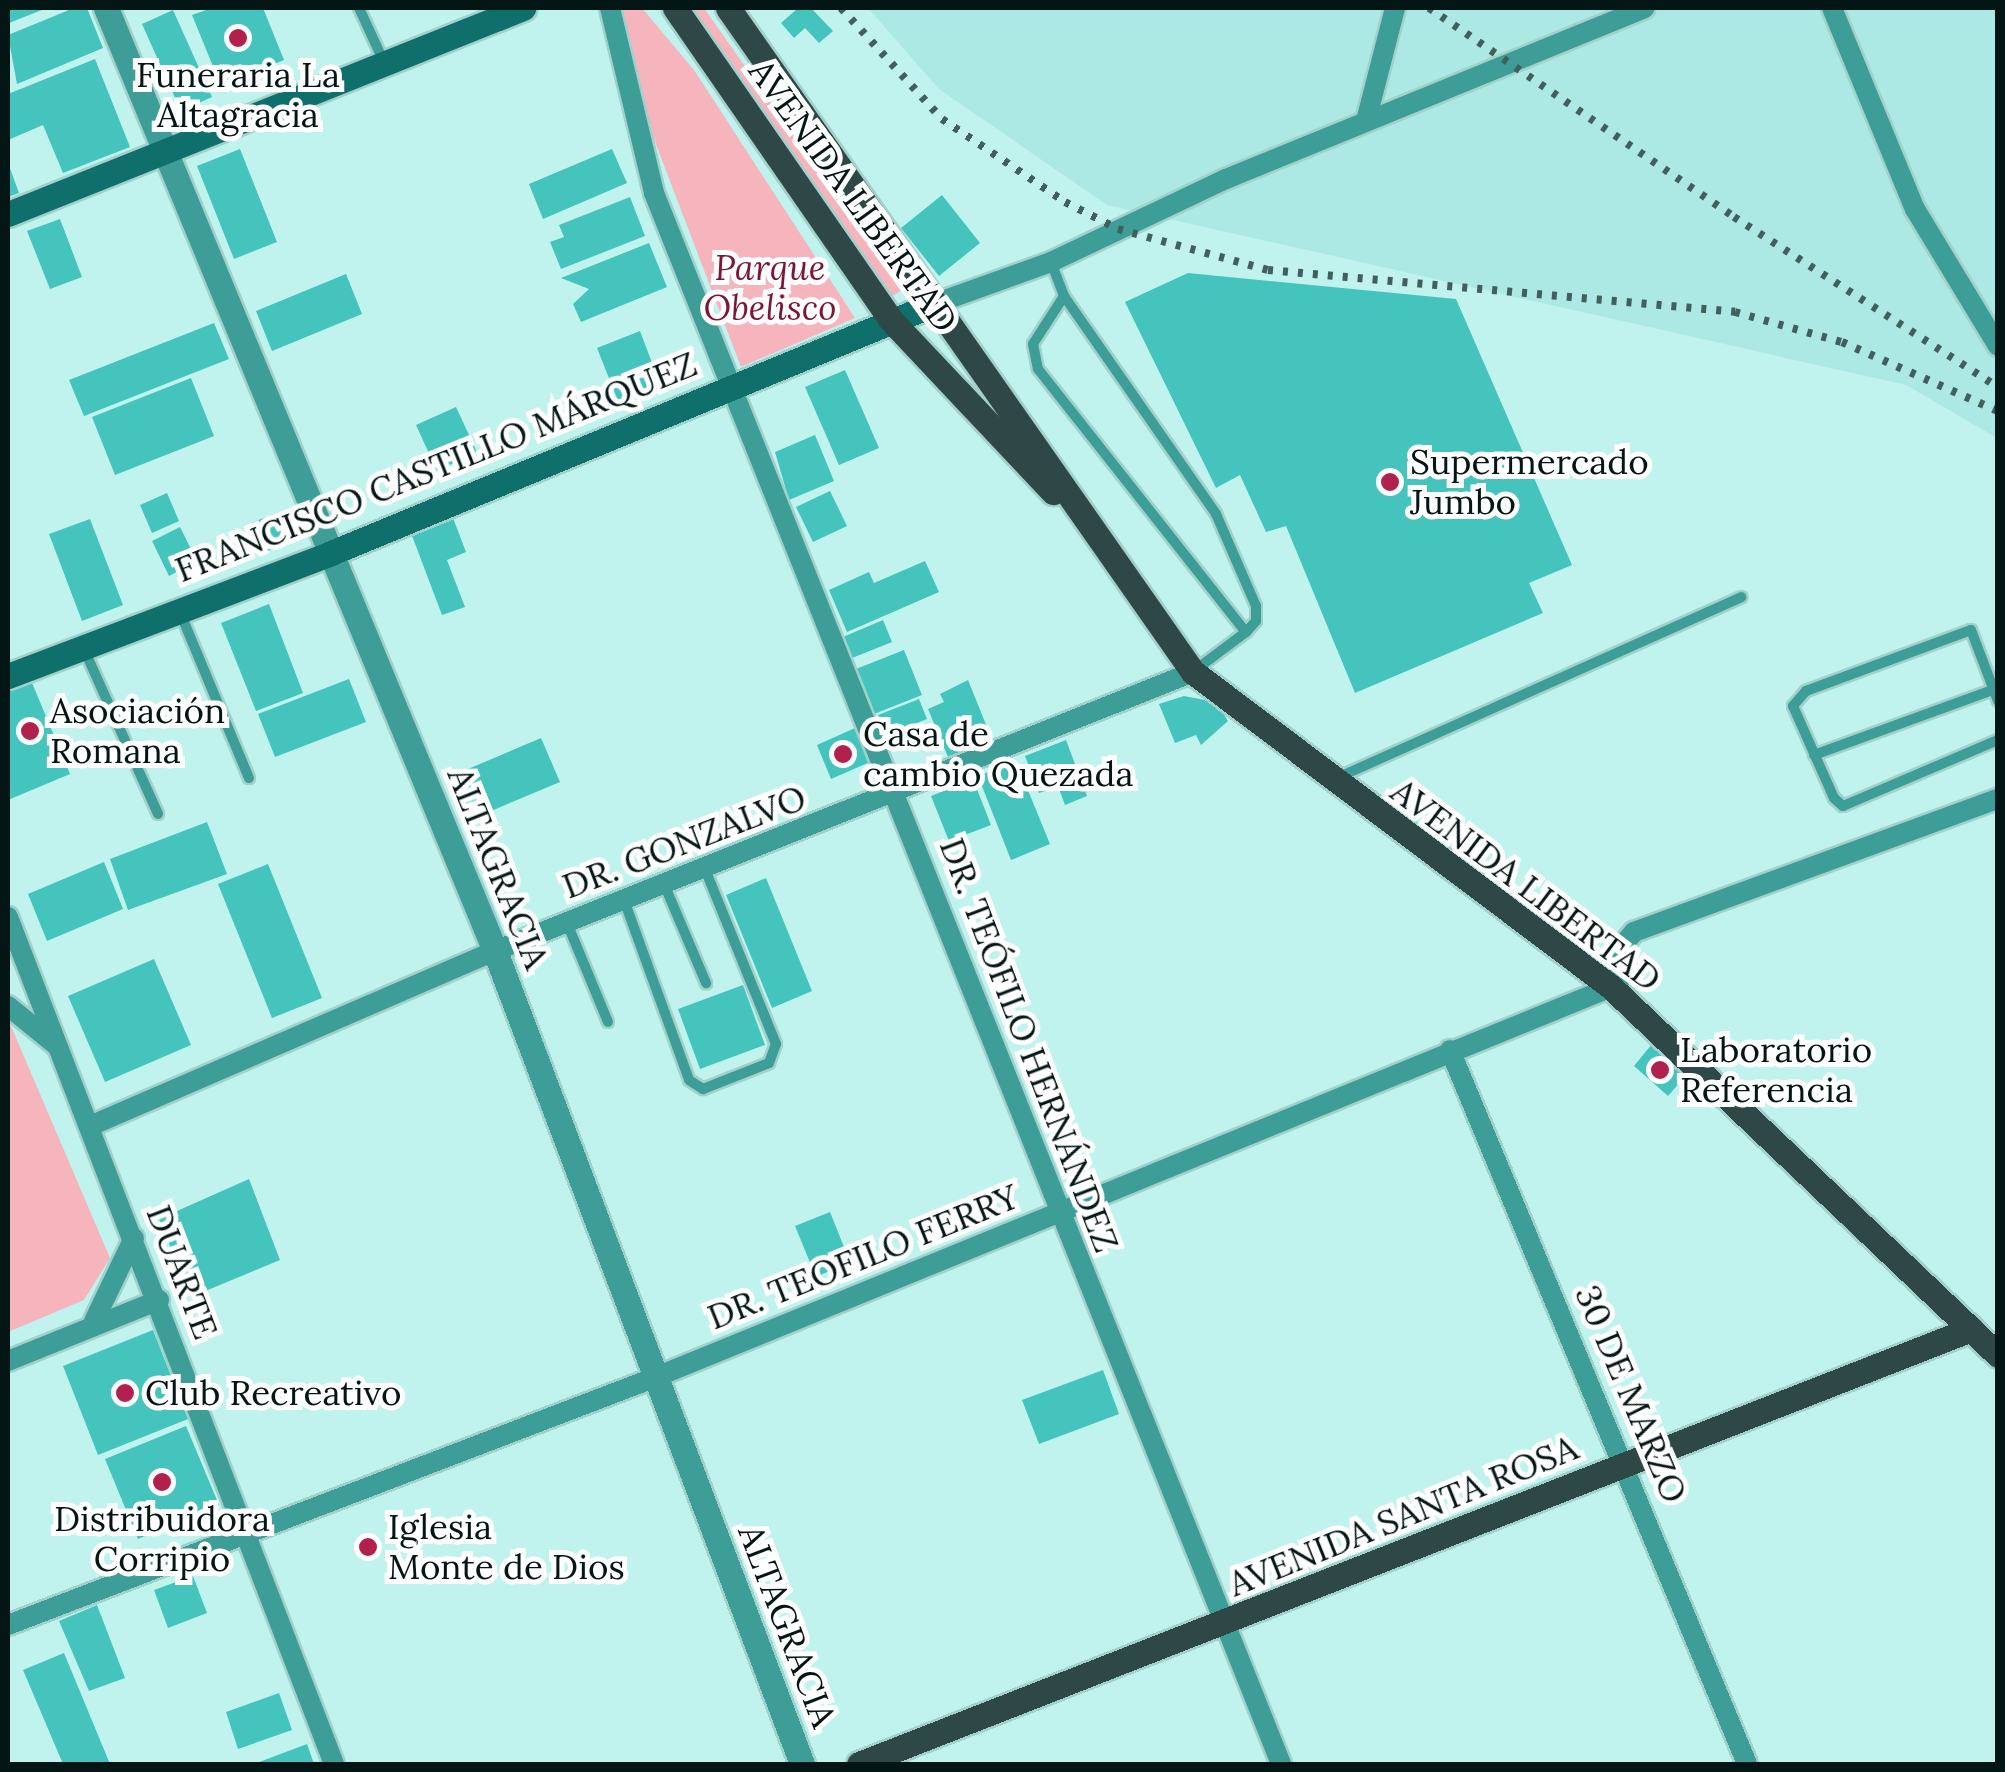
<!DOCTYPE html>
<html>
<head>
<meta charset="utf-8">
<style>
	body { margin:0 }
	#map { position:relative; width:2005px; height:1772px; overflow:hidden; background:#c0f3ee; font-family:Lora,serif }
	div>[style] { position:absolute }
	[style*='--x'] { left:calc(var(--x)*1px); top:calc(var(--y)*1px); width:calc(var(--w)*1px); rotate:calc(var(--a)*1deg) }
	.built>* { inset:0; background:#ace9e4 }
	.green>* { inset:0; background:#f6b4bd }
	.building>* { inset:0; background:#44c4bc }
	.roads { filter:drop-shadow(2px 0 #a2d0cb) drop-shadow(-2px 0 #a2d0cb) drop-shadow(0 2px #a2d0cb) drop-shadow(0 -2px #a2d0cb) }
	.service>* { height:10px; margin:-5px; padding:0 5px; transform-origin:5px; border-radius:5px; background:#3d9d97 }
	.minor>* { height:20px; margin:-10px; padding:0 10px; transform-origin:10px; border-radius:10px; background:#3d9d97 }
	.tertiary>* { height:25px; margin:-12.5px; padding:0 12.5px; transform-origin:12.5px; border-radius:12.5px; background:#3d9d97 }
	.secondary>* { height:25px; margin:-12.5px; padding:0 12.5px; transform-origin:12.5px; border-radius:12.5px; background:#0f6f6a }
	.primary>* { height:25px; margin:-12.5px; padding:0 12.5px; transform-origin:12.5px; border-radius:12.5px; background:#2d4846 }
	.rail>* { height:8px; margin-top:-4px; transform-origin:0; background:repeating-linear-gradient(90deg,#415f5c 0 5px,transparent 0 15px) }
	.dots>* { width:28px; height:28px; translate:-50% -50%; box-sizing:border-box; border:5px solid #fff; border-radius:50% }
	span { translate:-50% -50%; white-space:nowrap; text-align:center; line-height:1.15; -webkit-text-stroke:10px #fff; paint-order:stroke }
	.poi-label { font-size:35px; color:#031615 }
	.left { translate:0 -50%; text-align:left }
	.street-label { font-size:35px; color:#031615 }
	.park-label { font-size:35px; color:#7b1734; font-style:italic }
	.frame { position:absolute; inset:0; border:10px solid #031615; pointer-events:none }
</style>
</head>
<body>
<div id="map">
	<div class="built">
		<div style="clip-path:polygon(868px 8px,1997px 8px,1997px 438px,1906px 385px,1107px 205px,939px 89px)"></div>
	</div>
	<div class="green">
		<div style="clip-path:polygon(642px 8px,694px 70px,855px 318px,741px 367px,620px 50px,617px 10px)"></div>
		<div style="clip-path:polygon(688px 8px,704px 8px,902px 290px,875px 307px)"></div>
		<div style="clip-path:polygon(8px 1019px,110px 1258px,84px 1300px,8px 1332px)"></div>
	</div>
	<div class="building">
		<div style="clip-path:polygon(8px 8px,47px 8px,9px 23px)"></div>
		<div style="clip-path:polygon(74px 8px,87px 8px,103px 48px,17px 84px,8px 35px)"></div>
		<div style="clip-path:polygon(212px 8px,263px 8px,284px 60px,221px 86px,192px 15px)"></div>
		<div style="clip-path:polygon(798px 8px,811px 8px,833px 31px,819px 43px,805px 28px,794px 38px,781px 23px)"></div>
		<div style="clip-path:polygon(173px 10px,212px 97px,181px 111px,142px 24px)"></div>
		<div style="clip-path:polygon(95px 59px,130px 147px,63px 173px,43px 125px,8px 140px,8px 94px)"></div>
		<div style="clip-path:polygon(240px 149px,277px 242px,234px 259px,197px 166px)"></div>
		<div style="clip-path:polygon(612px 149px,627px 183px,543px 219px,529px 184px)"></div>
		<div style="clip-path:polygon(8px 163px,19px 193px,8px 197px)"></div>
		<div style="clip-path:polygon(942px 195px,980px 243px,939px 276px,901px 228px)"></div>
		<div style="clip-path:polygon(630px 197px,645px 236px,561px 269px,550px 242px,564px 237px,559px 225px)"></div>
		<div style="clip-path:polygon(60px 219px,82px 277px,50px 289px,27px 231px)"></div>
		<div style="clip-path:polygon(649px 243px,667px 287px,581px 322px,573px 304px,589px 289px,561px 278px)"></div>
		<div style="clip-path:polygon(1188px 273px,1456px 299px,1572px 565px,1529px 583px,1543px 613px,1355px 693px,1286px 526px,1266px 532px,1240px 475px,1216px 488px,1125px 302px)"></div>
		<div style="clip-path:polygon(346px 274px,362px 314px,272px 351px,256px 311px)"></div>
		<div style="clip-path:polygon(214px 323px,229px 359px,84px 416px,69px 380px)"></div>
		<div style="clip-path:polygon(640px 331px,660px 384px,618px 401px,597px 348px)"></div>
		<div style="clip-path:polygon(845px 370px,879px 448px,839px 465px,805px 387px)"></div>
		<div style="clip-path:polygon(191px 378px,214px 436px,115px 475px,92px 417px)"></div>
		<div style="clip-path:polygon(456px 407px,477px 452px,437px 471px,416px 425px)"></div>
		<div style="clip-path:polygon(815px 435px,834px 481px,789px 500px,775px 452px)"></div>
		<div style="clip-path:polygon(830px 491px,847px 526px,813px 542px,796px 507px)"></div>
		<div style="clip-path:polygon(167px 493px,179px 521px,152px 533px,140px 505px)"></div>
		<div style="clip-path:polygon(292px 507px,304px 537px,263px 553px,251px 523px)"></div>
		<div style="clip-path:polygon(453px 518px,466px 552px,447px 560px,465px 607px,442px 615px,411px 533px)"></div>
		<div style="clip-path:polygon(90px 519px,123px 605px,82px 621px,49px 534px)"></div>
		<div style="clip-path:polygon(180px 527px,197px 561px,169px 576px,152px 541px)"></div>
		<div style="clip-path:polygon(925px 561px,939px 592px,847px 632px,829px 590px,869px 572px,874px 583px)"></div>
		<div style="clip-path:polygon(269px 604px,303px 693px,256px 711px,221px 623px)"></div>
		<div style="clip-path:polygon(883px 620px,892px 642px,852px 658px,843px 637px)"></div>
		<div style="clip-path:polygon(904px 650px,922px 695px,874px 714px,856px 669px)"></div>
		<div style="clip-path:polygon(30px 678px,70px 774px,8px 800px,8px 687px)"></div>
		<div style="clip-path:polygon(349px 679px,366px 722px,275px 757px,258px 714px)"></div>
		<div style="clip-path:polygon(968px 680px,993px 742px,948px 757px,928px 709px,944px 702px,940px 694px)"></div>
		<div style="clip-path:polygon(1184px 696px,1216px 702px,1228px 721px,1201px 745px,1196px 735px,1175px 743px,1159px 704px)"></div>
		<div style="clip-path:polygon(919px 699px,927px 719px,887px 735px,878px 715px)"></div>
		<div style="clip-path:polygon(855px 728px,870px 762px,831px 779px,817px 745px)"></div>
		<div style="clip-path:polygon(541px 738px,560px 782px,472px 819px,454px 775px)"></div>
		<div style="clip-path:polygon(1066px 740px,1087px 796px,1065px 805px,1058px 786px,1039px 793px,1025px 756px)"></div>
		<div style="clip-path:polygon(1016px 761px,1050px 844px,1011px 860px,978px 776px)"></div>
		<div style="clip-path:polygon(973px 779px,991px 825px,949px 841px,931px 796px)"></div>
		<div style="clip-path:polygon(207px 822px,227px 874px,128px 910px,110px 859px)"></div>
		<div style="clip-path:polygon(104px 862px,123px 909px,47px 941px,28px 894px)"></div>
		<div style="clip-path:polygon(268px 864px,322px 998px,272px 1018px,218px 884px)"></div>
		<div style="clip-path:polygon(766px 878px,812px 991px,772px 1008px,726px 895px)"></div>
		<div style="clip-path:polygon(154px 959px,191px 1045px,105px 1082px,68px 996px)"></div>
		<div style="clip-path:polygon(743px 985px,765px 1045px,700px 1069px,678px 1009px)"></div>
		<div style="clip-path:polygon(1652px 1044px,1687px 1074px,1668px 1096px,1634px 1066px)"></div>
		<div style="clip-path:polygon(249px 1179px,280px 1260px,191px 1297px,159px 1219px)"></div>
		<div style="clip-path:polygon(830px 1212px,850px 1262px,816px 1277px,795px 1226px)"></div>
		<div style="clip-path:polygon(153px 1330px,188px 1419px,98px 1455px,63px 1366px)"></div>
		<div style="clip-path:polygon(1103px 1370px,1119px 1414px,1039px 1444px,1022px 1400px)"></div>
		<div style="clip-path:polygon(186px 1426px,219px 1505px,138px 1539px,105px 1459px)"></div>
		<div style="clip-path:polygon(193px 1576px,207px 1613px,168px 1628px,154px 1590px)"></div>
		<div style="clip-path:polygon(97px 1605px,125px 1678px,89px 1691px,59px 1621px)"></div>
		<div style="clip-path:polygon(64px 1653px,110px 1764px,63px 1764px,23px 1670px)"></div>
		<div style="clip-path:polygon(279px 1693px,292px 1730px,238px 1749px,226px 1712px)"></div>
		<div style="clip-path:polygon(307px 1744px,314px 1764px,254px 1764px)"></div>
	</div>
	<div class="roads">
		<div class="service">
			<div style="--x:359;--y:8;--w:57;--a:65.2"></div>
			<div style="--x:1051;--y:262;--w:36;--a:69"></div>
			<div style="--x:1064;--y:296;--w:266;--a:55.1"></div>
			<div style="--x:1216;--y:514;--w:100;--a:66.5"></div>
			<div style="--x:1256;--y:606;--w:15;--a:90"></div>
			<div style="--x:1256;--y:621;--w:15;--a:132"></div>
			<div style="--x:1246;--y:632;--w:65;--a:143.1"></div>
			<div style="--x:1064;--y:296;--w:57;--a:122.9"></div>
			<div style="--x:1033;--y:344;--w:25;--a:79"></div>
			<div style="--x:1038;--y:369;--w:335;--a:51.7"></div>
			<div style="--x:179;--y:610;--w:182;--a:67.4"></div>
			<div style="--x:83;--y:647;--w:183;--a:65.8"></div>
			<div style="--x:1998;--y:701;--w:76;--a:-110.8"></div>
			<div style="--x:1971;--y:630;--w:176;--a:159.7"></div>
			<div style="--x:1806;--y:691;--w:20;--a:131"></div>
			<div style="--x:1793;--y:706;--w:101;--a:66"></div>
			<div style="--x:1834;--y:798;--w:12;--a:42"></div>
			<div style="--x:1843;--y:806;--w:168;--a:-23.1"></div>
			<div style="--x:1814;--y:755;--w:190;--a:-20"></div>
			<div style="--x:1337;--y:778;--w:443;--a:-24.1"></div>
			<div style="--x:664;--y:884;--w:108;--a:67"></div>
			<div style="--x:624;--y:900;--w:191;--a:70.1"></div>
			<div style="--x:689;--y:1080;--w:17;--a:33"></div>
			<div style="--x:703;--y:1089;--w:71;--a:-21.5"></div>
			<div style="--x:769;--y:1063;--w:20;--a:-70"></div>
			<div style="--x:776;--y:1044;--w:189;--a:-112.1"></div>
			<div style="--x:567;--y:923;--w:107;--a:67.5"></div>
		</div>
		<div class="minor">
			<div style="--x:610;--y:8;--w:190;--a:76.6"></div>
			<div style="--x:654;--y:193;--w:1691;--a:68.24"></div>
			<div style="--x:1832;--y:8;--w:217;--a:67.6"></div>
			<div style="--x:1915;--y:209;--w:160;--a:58.8"></div>
			<div style="--x:1366;--y:121;--w:117;--a:-75.6"></div>
			<div style="--x:934;--y:304;--w:124;--a:-19.7"></div>
			<div style="--x:1051;--y:262;--w:194;--a:-25.4"></div>
			<div style="--x:1226;--y:179;--w:452;--a:-22.2"></div>
			<div style="--x:8;--y:917;--w:908;--a:68.95"></div>
			<div style="--x:8;--y:1006;--w:63;--a:39.2"></div>
			<div style="--x:1450;--y:1050;--w:773;--a:67.41"></div>
			<div style="--x:90;--y:1126;--w:441;--a:-23.4"></div>
			<div style="--x:495;--y:951;--w:752;--a:-21.79"></div>
			<div style="--x:94;--y:1321;--w:92;--a:-64.3"></div>
			<div style="--x:8;--y:1361;--w:163;--a:-22"></div>
			<div style="--x:8;--y:1625;--w:694;--a:-20.94"></div>
			<div style="--x:656;--y:1377;--w:1032;--a:-22.21"></div>
			<div style="--x:1611;--y:987;--w:9;--a:-32"></div>
			<div style="--x:1619;--y:982;--w:35;--a:-87"></div>
			<div style="--x:1621;--y:947;--w:20;--a:-49"></div>
			<div style="--x:1634;--y:932;--w:388;--a:-20.1"></div>
		</div>
		<div class="tertiary">
			<div style="--x:106;--y:8;--w:1020;--a:67.58"></div>
			<div style="--x:495;--y:951;--w:869;--a:69.31"></div>
		</div>
		<div class="secondary">
			<div style="--x:8;--y:214;--w:555;--a:-21.8"></div>
			<div style="--x:8;--y:676;--w:346;--a:-20.8"></div>
			<div style="--x:331;--y:553;--w:652;--a:-22.44"></div>
		</div>
		<div class="primary">
			<div style="--x:675;--y:8;--w:378;--a:55.3"></div>
			<div style="--x:890;--y:319;--w:238;--a:46.7"></div>
			<div style="--x:728;--y:8;--w:811;--a:55"></div>
			<div style="--x:1193;--y:672;--w:523;--a:37"></div>
			<div style="--x:1611;--y:987;--w:534;--a:43.56"></div>
			<div style="--x:859;--y:1764;--w:1194;--a:-21.36"></div>
		</div>
	</div>
	<div class="rail">
		<div style="--x:841;--y:8;--w:150;--a:47.7"></div>
		<div style="--x:942;--y:119;--w:148;--a:34"></div>
		<div style="--x:1065;--y:202;--w:59;--a:27"></div>
		<div style="--x:1118;--y:229;--w:156;--a:15.3"></div>
		<div style="--x:1268;--y:270;--w:469;--a:5.1"></div>
		<div style="--x:1735;--y:312;--w:111;--a:15.7"></div>
		<div style="--x:1842;--y:342;--w:171;--a:23.9"></div>
		<div style="--x:1429;--y:8;--w:370;--a:34.4"></div>
		<div style="--x:1734;--y:217;--w:314;--a:32.8"></div>
	</div>
	<div class="dots">
		<div style="left:238px;top:38px;background:#b2214e"></div>
		<div style="left:1390px;top:482px;background:#b2214e"></div>
		<div style="left:30px;top:731px;background:#b2214e"></div>
		<div style="left:843px;top:754px;background:#b2214e"></div>
		<div style="left:1660px;top:1070px;background:#b2214e"></div>
		<div style="left:125px;top:1393px;background:#b2214e"></div>
		<div style="left:162px;top:1482px;background:#b2214e"></div>
		<div style="left:368px;top:1547px;background:#b2214e"></div>
	</div>
	<div class="poi-label">
		<span style="left:238px;top:95px">Funeraria La<br>Altagracia</span>
		<span class="left" style="left:1410px;top:482px">Supermercado<br>Jumbo</span>
		<span class="left" style="left:50px;top:731px">Asociación<br>Romana</span>
		<span class="left" style="left:863px;top:754px">Casa de<br>cambio Quezada</span>
		<span class="left" style="left:1680px;top:1070px">Laboratorio<br>Referencia</span>
		<span class="left" style="left:145px;top:1393px">Club Recreativo</span>
		<span style="left:162px;top:1539px">Distribuidora<br>Corripio</span>
		<span class="left" style="left:388px;top:1547px">Iglesia<br>Monte de Dios</span>
	</div>
	<div class="street-label">
		<span style="left:853px;top:196px;rotate:54deg">AVENIDA LIBERTAD</span>
		<span style="left:436px;top:467px;rotate:-22deg">FRANCISCO CASTILLO MÁRQUEZ</span>
		<span style="left:684px;top:842px;rotate:-21deg">DR. GONZALVO</span>
		<span style="left:498px;top:868px;rotate:68deg">ALTAGRACIA</span>
		<span style="left:1526px;top:885px;rotate:37deg">AVENIDA LIBERTAD</span>
		<span style="left:1029px;top:1045px;rotate:69deg">DR. TEÓFILO HERNÁNDEZ</span>
		<span style="left:863px;top:1257px;rotate:-22deg">DR. TEOFILO FERRY</span>
		<span style="left:182px;top:1272px;rotate:69deg">DUARTE</span>
		<span style="left:1631px;top:1394px;rotate:67deg">30 DE MARZO</span>
		<span style="left:1403px;top:1516px;rotate:-22deg">AVENIDA SANTA ROSA</span>
		<span style="left:787px;top:1626px;rotate:69deg">ALTAGRACIA</span>
	</div>
	<div class="park-label">
		<span style="left:770px;top:288px">Parque<br>Obelisco</span>
	</div>
	<div class="frame"></div>
</div>
</body>
</html>
